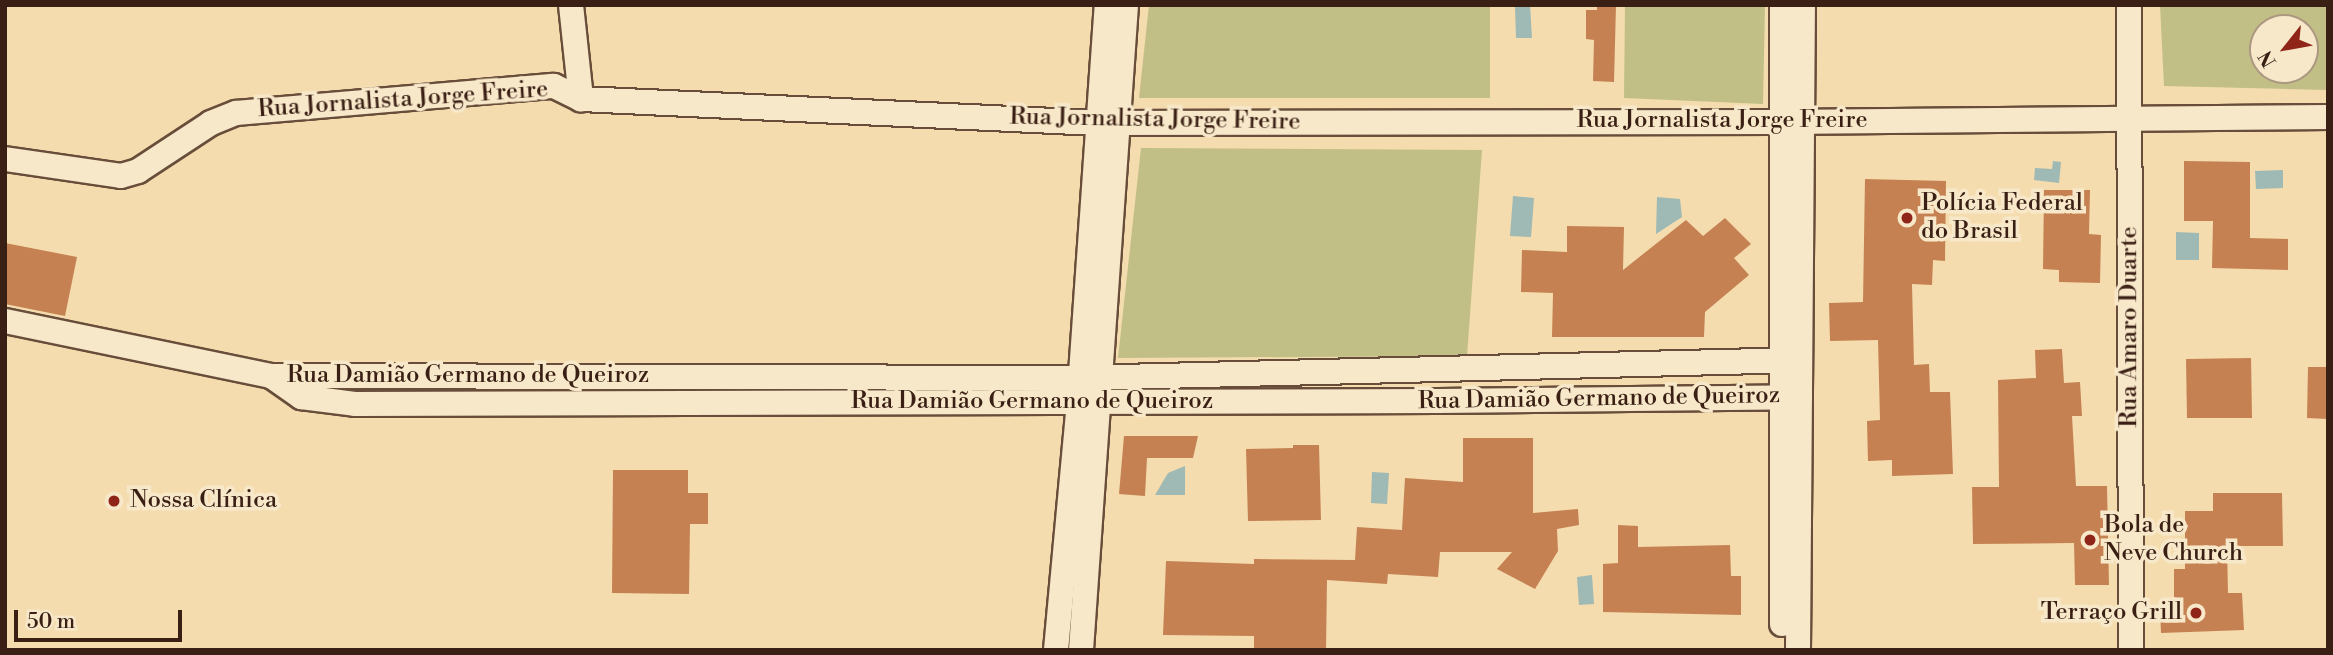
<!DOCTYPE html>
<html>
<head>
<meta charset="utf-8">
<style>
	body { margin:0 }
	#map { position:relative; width:2333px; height:655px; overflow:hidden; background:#f4dcae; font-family:"Libre Bodoni",serif }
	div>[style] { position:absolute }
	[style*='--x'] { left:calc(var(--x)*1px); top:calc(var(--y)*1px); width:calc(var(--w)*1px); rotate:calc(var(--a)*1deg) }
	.green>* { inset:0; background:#c1bf86 }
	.water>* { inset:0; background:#9fb9b4 }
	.building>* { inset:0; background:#c58152 }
	.roads { filter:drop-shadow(2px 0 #684e3a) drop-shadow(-2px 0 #684e3a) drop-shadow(0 2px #684e3a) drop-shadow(0 -2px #684e3a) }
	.minor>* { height:24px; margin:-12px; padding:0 12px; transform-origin:12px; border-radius:12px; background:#f8e8ca }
	.dots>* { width:19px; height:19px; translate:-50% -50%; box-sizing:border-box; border:4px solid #f8e8ca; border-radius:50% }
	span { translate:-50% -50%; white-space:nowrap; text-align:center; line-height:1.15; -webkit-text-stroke:7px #f8e8ca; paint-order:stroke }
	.street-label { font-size:24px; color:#3a1f14 }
	.poi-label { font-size:24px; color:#3a1f14 }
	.left { translate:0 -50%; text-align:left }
	.right { translate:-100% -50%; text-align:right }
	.frame { position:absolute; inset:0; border:7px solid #3a1f14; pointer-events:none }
	.north { position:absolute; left:2249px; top:14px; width:70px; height:70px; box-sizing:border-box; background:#f8e8ca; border:2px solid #ac9881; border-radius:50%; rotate:239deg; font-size:19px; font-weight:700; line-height:28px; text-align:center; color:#3a1f14 }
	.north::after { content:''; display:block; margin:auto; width:24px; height:32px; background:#8f2418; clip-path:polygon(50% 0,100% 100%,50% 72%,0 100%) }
	.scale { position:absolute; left:14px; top:610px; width:168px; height:32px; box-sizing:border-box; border:4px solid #3a1f14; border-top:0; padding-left:9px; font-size:21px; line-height:24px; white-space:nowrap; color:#3a1f14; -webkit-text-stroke:5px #f8e8ca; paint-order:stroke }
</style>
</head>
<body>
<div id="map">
	<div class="green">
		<div style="clip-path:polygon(1149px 5px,1490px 5px,1490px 98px,1139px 98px)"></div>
		<div style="clip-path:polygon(1625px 5px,1765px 5px,1763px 104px,1624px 98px)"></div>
		<div style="clip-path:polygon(evenodd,2160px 5px,2328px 5px,2328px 90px,2164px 86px,2160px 5px,2263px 28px,2305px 28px,2305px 70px,2263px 70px,2263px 28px)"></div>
		<div style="clip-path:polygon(1141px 148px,1482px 150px,1467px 356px,1118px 358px)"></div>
	</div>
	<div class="water">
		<div style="clip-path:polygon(1515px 5px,1530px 5px,1532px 38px,1516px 38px)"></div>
		<div style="clip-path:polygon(2053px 161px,2061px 162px,2059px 183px,2034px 180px,2035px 168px,2052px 169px)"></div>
		<div style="clip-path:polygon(2283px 170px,2283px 188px,2256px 189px,2255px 171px)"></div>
		<div style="clip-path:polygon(1513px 196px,1534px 198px,1531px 237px,1510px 236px)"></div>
		<div style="clip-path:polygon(1657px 197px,1680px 199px,1682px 217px,1656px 234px)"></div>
		<div style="clip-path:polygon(2176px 232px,2199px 233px,2199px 260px,2176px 260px)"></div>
		<div style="clip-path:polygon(1185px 466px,1185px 495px,1155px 495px,1168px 473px)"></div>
		<div style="clip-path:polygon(1372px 472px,1389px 473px,1387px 504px,1371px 503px)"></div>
		<div style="clip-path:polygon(1592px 575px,1594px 604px,1579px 605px,1577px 577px)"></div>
	</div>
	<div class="building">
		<div style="clip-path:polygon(1597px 5px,1616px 5px,1614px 82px,1593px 81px,1594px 40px,1586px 39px,1586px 10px,1597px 10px)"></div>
		<div style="clip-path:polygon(2184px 161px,2250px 162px,2250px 238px,2288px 239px,2288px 270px,2212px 268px,2213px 221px,2184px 221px)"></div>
		<div style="clip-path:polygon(1865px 179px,1946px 181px,1945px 261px,1933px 260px,1932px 285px,1912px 284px,1914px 365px,1929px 364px,1930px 392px,1950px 392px,1953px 474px,1892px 476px,1892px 460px,1868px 461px,1867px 421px,1880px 420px,1878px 340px,1830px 341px,1829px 303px,1863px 302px)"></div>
		<div style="clip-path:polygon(2044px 190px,2090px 190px,2089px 234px,2101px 235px,2100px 283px,2059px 282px,2059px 270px,2043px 269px)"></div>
		<div style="clip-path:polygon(1725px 218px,1751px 244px,1734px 258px,1749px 275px,1705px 312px,1704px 337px,1552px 337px,1553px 293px,1521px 292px,1522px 250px,1567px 252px,1567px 226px,1624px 227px,1623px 270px,1686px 220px,1703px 236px)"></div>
		<div style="clip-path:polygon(5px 243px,77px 257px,65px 316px,5px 304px)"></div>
		<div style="clip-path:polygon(2062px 349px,2064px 383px,2080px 382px,2082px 416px,2072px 416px,2076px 486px,2107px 486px,2109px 585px,2075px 585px,2074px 543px,1973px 544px,1972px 487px,1999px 487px,1998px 380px,2036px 378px,2035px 350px)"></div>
		<div style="clip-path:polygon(2251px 358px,2252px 418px,2187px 418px,2186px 359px)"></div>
		<div style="clip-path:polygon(2308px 367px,2328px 367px,2328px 419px,2307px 418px)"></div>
		<div style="clip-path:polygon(1124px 436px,1198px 436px,1193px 458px,1147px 458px,1145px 496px,1119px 494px)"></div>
		<div style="clip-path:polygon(1463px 438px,1533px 438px,1533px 513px,1578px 509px,1579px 525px,1557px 529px,1558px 551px,1535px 589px,1497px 569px,1512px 552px,1440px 552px,1438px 577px,1388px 574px,1387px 584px,1327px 580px,1326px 650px,1254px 649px,1254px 636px,1163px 635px,1166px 561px,1254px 564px,1254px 559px,1355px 560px,1357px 527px,1402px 530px,1405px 478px,1463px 482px)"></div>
		<div style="clip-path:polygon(1293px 445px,1319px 445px,1321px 520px,1248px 521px,1246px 449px,1293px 448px)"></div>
		<div style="clip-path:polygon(613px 470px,688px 470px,688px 493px,708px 493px,708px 524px,690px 524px,689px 594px,612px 593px)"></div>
		<div style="clip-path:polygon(2213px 493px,2282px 493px,2283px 546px,2227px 546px,2228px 593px,2242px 593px,2244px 630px,2161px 633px,2160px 609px,2174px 609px,2174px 569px,2185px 569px,2185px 511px,2213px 511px)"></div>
		<div style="clip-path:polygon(1618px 525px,1638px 526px,1638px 547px,1730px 545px,1731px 576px,1741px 576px,1741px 615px,1603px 612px,1603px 564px,1618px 563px)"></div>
	</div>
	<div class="roads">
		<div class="minor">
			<div style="--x:571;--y:5;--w:95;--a:83.9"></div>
			<div style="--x:2129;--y:5;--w:645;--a:89.82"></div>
			<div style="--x:5;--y:159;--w:117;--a:8.3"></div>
			<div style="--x:121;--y:176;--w:18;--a:-16"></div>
			<div style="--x:138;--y:171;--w:87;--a:-33.3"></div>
			<div style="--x:211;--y:123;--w:27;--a:-22"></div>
			<div style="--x:236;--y:113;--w:319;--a:-4.9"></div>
			<div style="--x:554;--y:86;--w:30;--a:26"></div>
			<div style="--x:581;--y:99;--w:518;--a:2.66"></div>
			<div style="--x:1098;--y:123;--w:683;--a:-0.08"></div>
			<div style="--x:1781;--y:122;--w:547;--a:-0.52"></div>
			<div style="--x:5;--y:321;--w:272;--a:11.7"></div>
			<div style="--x:271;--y:376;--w:809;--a:0.14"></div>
			<div style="--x:1080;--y:378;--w:720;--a:-1.43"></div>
			<div style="--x:271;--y:376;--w:37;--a:35"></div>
			<div style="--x:301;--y:397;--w:54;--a:7.4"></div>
			<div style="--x:355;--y:404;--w:1083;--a:-0.16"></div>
			<div style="--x:1438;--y:401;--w:362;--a:-0.6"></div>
			<div style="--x:1782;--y:624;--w:619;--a:-90"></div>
			<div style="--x:1056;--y:650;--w:249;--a:-84.7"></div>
			<div style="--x:1079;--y:402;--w:398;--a:-86"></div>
			<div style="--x:1081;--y:650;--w:647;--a:-86.01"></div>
			<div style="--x:1798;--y:650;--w:645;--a:-89.56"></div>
		</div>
	</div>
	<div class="dots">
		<div style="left:1907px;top:218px;background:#8f2418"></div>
		<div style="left:114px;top:501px;background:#8f2418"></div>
		<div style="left:2090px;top:540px;background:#8f2418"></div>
		<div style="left:2196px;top:613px;background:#8f2418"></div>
	</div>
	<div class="street-label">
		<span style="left:403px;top:100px;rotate:-4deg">Rua Jornalista Jorge Freire</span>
		<span style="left:1155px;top:120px;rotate:1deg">Rua Jornalista Jorge Freire</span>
		<span style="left:1722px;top:121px">Rua Jornalista Jorge Freire</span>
		<span style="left:2130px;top:327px;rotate:-90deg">Rua Amaro Duarte</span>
		<span style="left:468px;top:376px">Rua Damião Germano de Queiroz</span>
		<span style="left:1599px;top:399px;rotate:-1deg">Rua Damião Germano de Queiroz</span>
		<span style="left:1032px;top:402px">Rua Damião Germano de Queiroz</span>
	</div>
	<div class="poi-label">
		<span class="left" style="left:1921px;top:218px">Polícia Federal<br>do Brasil</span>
		<span class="left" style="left:130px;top:501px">Nossa Clínica</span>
		<span class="left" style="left:2104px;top:540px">Bola de<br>Neve Church</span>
		<span class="right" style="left:2182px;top:613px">Terraço Grill</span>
	</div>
	<div class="frame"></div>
	<div class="north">N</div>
	<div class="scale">50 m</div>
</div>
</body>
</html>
